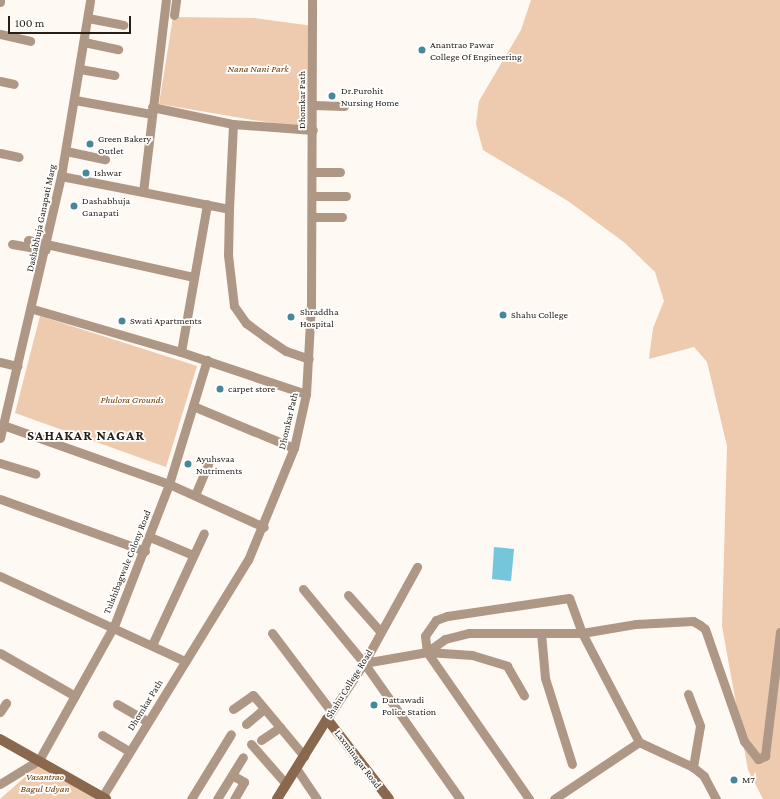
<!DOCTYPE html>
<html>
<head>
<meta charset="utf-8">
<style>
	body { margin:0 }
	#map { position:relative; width:780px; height:799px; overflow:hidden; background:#fff9f4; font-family:"Crimson Pro",serif }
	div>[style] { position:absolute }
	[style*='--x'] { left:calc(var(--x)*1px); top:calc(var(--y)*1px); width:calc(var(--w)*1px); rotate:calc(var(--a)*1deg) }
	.green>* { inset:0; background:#eecaae }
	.water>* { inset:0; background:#76c6db }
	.street>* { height:9px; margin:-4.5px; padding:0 4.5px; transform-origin:4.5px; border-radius:4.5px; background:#af9785 }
	.secondary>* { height:10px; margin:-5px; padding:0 5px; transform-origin:5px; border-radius:5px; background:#89684e }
	.dots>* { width:11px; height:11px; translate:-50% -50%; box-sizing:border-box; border:2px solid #fff; border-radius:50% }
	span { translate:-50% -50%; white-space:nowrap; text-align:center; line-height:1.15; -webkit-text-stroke:3.5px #fff; paint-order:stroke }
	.poi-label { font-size:10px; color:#291e15 }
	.left { translate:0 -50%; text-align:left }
	.park-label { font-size:10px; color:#683702; font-style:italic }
	.street-label { font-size:10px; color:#291e15 }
	.district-label { font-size:14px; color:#291e15; font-weight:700; letter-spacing:1px }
	.scale { position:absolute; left:8px; top:16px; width:123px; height:18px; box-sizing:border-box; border:2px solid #291e15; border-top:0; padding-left:5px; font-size:12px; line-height:14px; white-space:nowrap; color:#291e15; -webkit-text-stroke:3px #fff; paint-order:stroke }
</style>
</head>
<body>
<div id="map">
	<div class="green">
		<div style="clip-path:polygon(531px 0,780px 0,780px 799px,763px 799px,748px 770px,722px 626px,727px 446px,707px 362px,694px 347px,649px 359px,653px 328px,664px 301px,655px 272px,625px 243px,568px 201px,483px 150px,476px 124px,479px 101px,521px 30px)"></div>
		<div style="clip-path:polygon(173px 17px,254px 18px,313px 26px,313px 130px,159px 104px)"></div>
		<div style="clip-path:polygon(40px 316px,197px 366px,166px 467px,15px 413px)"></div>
		<div style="clip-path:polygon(42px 762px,106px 799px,0 799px)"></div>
	</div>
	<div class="water">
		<div style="clip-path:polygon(494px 547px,514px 549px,511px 581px,492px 579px)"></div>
	</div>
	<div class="street">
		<div style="--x:0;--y:2;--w:2;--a:-90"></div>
		<div style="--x:174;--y:15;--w:15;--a:-82"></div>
		<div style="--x:88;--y:18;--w:36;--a:11"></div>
		<div style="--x:0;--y:34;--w:31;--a:13"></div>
		<div style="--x:84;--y:42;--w:35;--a:12"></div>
		<div style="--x:80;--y:69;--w:35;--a:10"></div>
		<div style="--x:0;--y:81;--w:14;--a:12"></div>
		<div style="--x:75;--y:100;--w:77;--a:10.4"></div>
		<div style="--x:313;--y:105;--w:31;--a:2"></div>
		<div style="--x:152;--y:107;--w:83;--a:11.9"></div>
		<div style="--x:233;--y:124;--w:80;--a:4.3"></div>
		<div style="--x:66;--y:151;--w:40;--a:12"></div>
		<div style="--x:0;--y:153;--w:19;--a:12"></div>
		<div style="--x:313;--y:172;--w:27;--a:0"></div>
		<div style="--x:61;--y:176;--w:171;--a:11.1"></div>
		<div style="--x:229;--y:209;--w:46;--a:91.2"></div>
		<div style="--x:228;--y:255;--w:51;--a:83.3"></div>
		<div style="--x:234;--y:306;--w:21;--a:55"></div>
		<div style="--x:246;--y:323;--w:24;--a:36"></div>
		<div style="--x:265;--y:337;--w:25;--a:34"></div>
		<div style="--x:286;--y:351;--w:24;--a:19"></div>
		<div style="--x:143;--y:192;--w:193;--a:-83.2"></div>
		<div style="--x:312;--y:196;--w:34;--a:0"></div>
		<div style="--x:229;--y:209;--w:85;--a:-87.3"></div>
		<div style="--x:312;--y:217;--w:30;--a:0"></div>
		<div style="--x:28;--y:240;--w:170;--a:12.6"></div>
		<div style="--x:12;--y:244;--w:34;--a:10"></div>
		<div style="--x:33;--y:309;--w:154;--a:16.2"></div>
		<div style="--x:181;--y:352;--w:132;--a:18.6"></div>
		<div style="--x:181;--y:352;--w:150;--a:-80"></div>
		<div style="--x:0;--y:362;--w:18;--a:13"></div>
		<div style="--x:193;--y:406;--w:109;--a:22.6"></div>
		<div style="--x:3;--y:425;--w:176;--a:19.6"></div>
		<div style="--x:169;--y:484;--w:104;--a:24.4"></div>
		<div style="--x:0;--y:438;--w:269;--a:-76.9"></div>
		<div style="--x:61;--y:176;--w:178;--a:-80.6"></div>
		<div style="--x:0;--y:463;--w:37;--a:17"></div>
		<div style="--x:195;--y:495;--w:34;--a:-67"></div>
		<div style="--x:0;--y:499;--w:154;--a:19.7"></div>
		<div style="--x:150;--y:537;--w:47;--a:22.7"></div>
		<div style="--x:0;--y:576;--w:204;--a:24.7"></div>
		<div style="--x:303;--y:589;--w:96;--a:50.5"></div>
		<div style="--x:364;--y:663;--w:166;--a:54.8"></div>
		<div style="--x:348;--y:595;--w:48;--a:48.4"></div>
		<div style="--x:272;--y:633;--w:98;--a:52.9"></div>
		<div style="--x:541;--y:633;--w:45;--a:84.9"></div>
		<div style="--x:545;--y:678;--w:90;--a:72.6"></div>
		<div style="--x:152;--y:645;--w:123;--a:-65.1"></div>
		<div style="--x:427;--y:652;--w:22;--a:-36"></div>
		<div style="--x:445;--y:639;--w:25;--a:-14"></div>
		<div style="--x:469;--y:633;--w:113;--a:0"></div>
		<div style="--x:582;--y:633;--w:37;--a:-110"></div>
		<div style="--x:569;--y:598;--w:123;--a:171.6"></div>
		<div style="--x:447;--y:616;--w:12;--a:160"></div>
		<div style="--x:436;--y:620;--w:19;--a:125"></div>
		<div style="--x:425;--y:636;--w:16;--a:83"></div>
		<div style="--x:427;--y:652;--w:179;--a:55.2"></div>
		<div style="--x:0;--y:653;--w:86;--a:29.8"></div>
		<div style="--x:364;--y:663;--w:64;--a:-9.9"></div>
		<div style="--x:427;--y:652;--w:45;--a:3.8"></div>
		<div style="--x:472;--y:655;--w:37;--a:17"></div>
		<div style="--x:507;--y:666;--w:34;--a:60"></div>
		<div style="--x:688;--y:694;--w:34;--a:69"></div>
		<div style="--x:700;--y:726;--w:42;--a:99.7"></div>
		<div style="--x:117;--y:704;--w:34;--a:30"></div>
		<div style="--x:233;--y:709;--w:24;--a:-35"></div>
		<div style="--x:253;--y:695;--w:80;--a:50.1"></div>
		<div style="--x:0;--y:712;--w:11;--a:-56"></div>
		<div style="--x:327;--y:719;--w:67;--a:-56.5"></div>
		<div style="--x:364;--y:663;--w:110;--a:-61.1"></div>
		<div style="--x:246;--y:724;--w:23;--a:-40"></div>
		<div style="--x:102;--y:735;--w:31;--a:31"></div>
		<div style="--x:261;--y:740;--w:23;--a:-34"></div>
		<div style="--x:251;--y:744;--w:53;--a:48.8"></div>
		<div style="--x:296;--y:768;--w:37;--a:56"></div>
		<div style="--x:232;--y:775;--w:14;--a:30"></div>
		<div style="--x:244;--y:782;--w:20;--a:120"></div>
		<div style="--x:0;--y:784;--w:46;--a:-31.6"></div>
		<div style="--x:39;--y:760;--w:154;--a:-60.8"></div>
		<div style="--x:114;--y:626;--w:152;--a:-68.8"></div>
		<div style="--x:169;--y:484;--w:130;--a:-73"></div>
		<div style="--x:102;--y:797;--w:278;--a:-58.4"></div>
		<div style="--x:248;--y:560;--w:121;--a:-67.7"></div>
		<div style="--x:294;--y:448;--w:55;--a:-77.5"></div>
		<div style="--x:306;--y:394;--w:89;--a:-86.8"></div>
		<div style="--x:311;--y:305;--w:305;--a:-89.8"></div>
		<div style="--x:191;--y:799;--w:76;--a:-58.4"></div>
		<div style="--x:217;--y:799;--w:49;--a:-58.2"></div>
		<div style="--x:554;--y:799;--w:102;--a:-33.8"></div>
		<div style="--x:716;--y:799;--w:26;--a:-118"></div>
		<div style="--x:704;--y:776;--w:14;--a:-141"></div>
		<div style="--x:693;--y:767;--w:60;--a:-155.2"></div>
		<div style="--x:639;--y:742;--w:123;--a:-117.6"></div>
		<div style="--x:582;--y:633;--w:55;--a:-9.5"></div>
		<div style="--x:636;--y:624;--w:57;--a:-3"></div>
		<div style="--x:693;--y:621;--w:8;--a:30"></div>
		<div style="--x:700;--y:625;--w:6;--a:39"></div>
		<div style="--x:705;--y:629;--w:119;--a:70.8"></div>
		<div style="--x:744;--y:741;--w:23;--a:52"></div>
		<div style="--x:758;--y:759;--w:8;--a:-23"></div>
		<div style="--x:765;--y:756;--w:125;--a:-83.1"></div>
	</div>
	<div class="secondary">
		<div style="--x:0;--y:739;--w:122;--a:29.5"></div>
		<div style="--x:277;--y:799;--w:94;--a:-58"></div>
		<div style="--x:327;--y:719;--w:101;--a:52.2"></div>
	</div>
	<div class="dots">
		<div style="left:422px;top:50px;background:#468899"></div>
		<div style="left:332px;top:96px;background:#468899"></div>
		<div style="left:90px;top:144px;background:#468899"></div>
		<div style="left:86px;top:173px;background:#468899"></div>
		<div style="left:74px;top:206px;background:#468899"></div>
		<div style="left:503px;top:315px;background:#468899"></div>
		<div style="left:291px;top:317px;background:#468899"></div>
		<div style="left:122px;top:321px;background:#468899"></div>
		<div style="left:220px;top:389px;background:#468899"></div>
		<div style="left:188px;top:464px;background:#468899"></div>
		<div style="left:374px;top:705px;background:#468899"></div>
		<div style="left:734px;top:780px;background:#468899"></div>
	</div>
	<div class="poi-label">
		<span class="left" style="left:430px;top:50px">Anantrao Pawar<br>College Of Engineering</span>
		<span class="left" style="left:341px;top:96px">Dr.Purohit<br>Nursing Home</span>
		<span class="left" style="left:98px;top:144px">Green Bakery<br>Outlet</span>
		<span class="left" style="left:94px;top:173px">Ishwar</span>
		<span class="left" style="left:82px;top:206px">Dashabhuja<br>Ganapati</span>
		<span class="left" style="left:300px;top:317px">Shraddha<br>Hospital</span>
		<span class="left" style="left:511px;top:315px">Shahu College</span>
		<span class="left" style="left:130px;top:321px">Swati Apartments</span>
		<span class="left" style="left:228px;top:389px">carpet store</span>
		<span class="left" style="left:196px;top:464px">Ayuhsvaa<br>Nutriments</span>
		<span class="left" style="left:382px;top:705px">Dattawadi<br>Police Station</span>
		<span class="left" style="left:742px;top:780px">M7</span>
	</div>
	<div class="park-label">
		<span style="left:258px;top:69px">Nana Nani Park</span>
		<span style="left:132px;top:400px">Phulora Grounds</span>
		<span style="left:45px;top:782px">Vasantrao<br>Bagul Udyan</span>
	</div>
	<div class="street-label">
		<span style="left:302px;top:100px;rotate:-90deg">Dhomkar Path</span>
		<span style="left:41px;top:218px;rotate:-78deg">Dashabhuja Ganapati Marg</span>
		<span style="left:288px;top:421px;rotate:-77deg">Dhomkar Path</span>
		<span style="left:127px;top:562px;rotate:-68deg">Tulshibagwale Colony Road</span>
		<span style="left:349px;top:684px;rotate:-58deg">Shahu College Road</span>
		<span style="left:145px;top:705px;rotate:-58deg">Dhomkar Path</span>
		<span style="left:358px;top:759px;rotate:53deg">Laxminagar Road</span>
	</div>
	<div class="district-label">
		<span style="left:86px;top:435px">SAHAKAR NAGAR</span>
	</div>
	<div class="scale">100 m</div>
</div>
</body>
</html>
